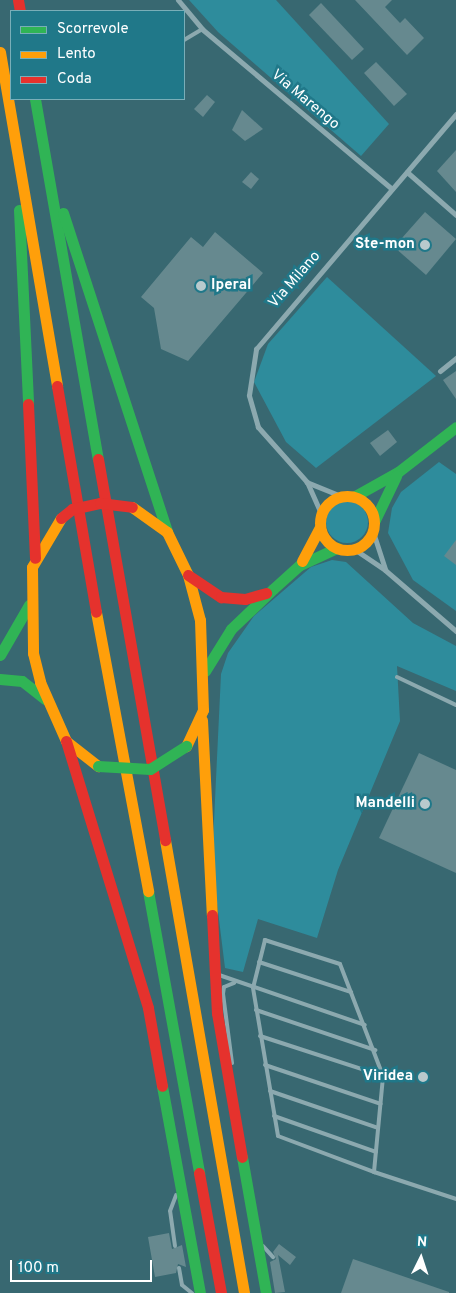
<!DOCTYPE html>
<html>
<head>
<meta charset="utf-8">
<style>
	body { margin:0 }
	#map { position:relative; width:456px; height:1293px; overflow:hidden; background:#386871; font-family:Overpass,sans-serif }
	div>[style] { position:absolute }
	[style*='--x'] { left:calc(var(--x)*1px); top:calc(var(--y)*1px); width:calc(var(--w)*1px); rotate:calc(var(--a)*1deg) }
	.green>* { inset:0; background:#2e8c9c }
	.round { border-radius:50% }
	.building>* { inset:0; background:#66898f }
	.lane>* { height:4px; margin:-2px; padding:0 2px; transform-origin:2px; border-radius:2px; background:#8ca9af }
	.street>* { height:5px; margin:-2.5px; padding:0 2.5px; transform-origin:2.5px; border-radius:2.5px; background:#8ca9af }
	.fast>* { height:11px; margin:-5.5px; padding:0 5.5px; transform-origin:5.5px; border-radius:5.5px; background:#30b455 }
	.slow>* { height:11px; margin:-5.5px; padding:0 5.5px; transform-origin:5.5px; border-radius:5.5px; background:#ff9f0a }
	.slow>.ring { margin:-5.5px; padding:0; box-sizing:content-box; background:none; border:11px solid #ff9f0a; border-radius:50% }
	.jam>* { height:11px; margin:-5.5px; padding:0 5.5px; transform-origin:5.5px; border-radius:5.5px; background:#e5322d }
	.fast-bridge>* { height:11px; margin:-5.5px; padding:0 5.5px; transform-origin:5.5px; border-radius:5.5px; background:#30b455 }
	.jam-bridge>* { height:11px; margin:-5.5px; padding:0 5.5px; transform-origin:5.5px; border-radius:5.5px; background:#e5322d }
	.dots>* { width:14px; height:14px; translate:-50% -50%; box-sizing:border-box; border:2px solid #207889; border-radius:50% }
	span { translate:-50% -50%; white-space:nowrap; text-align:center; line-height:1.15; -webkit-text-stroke:5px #207889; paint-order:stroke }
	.street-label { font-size:15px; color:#fff }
	.poi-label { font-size:15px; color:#fff; font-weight:700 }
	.right { translate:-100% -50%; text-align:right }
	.left { translate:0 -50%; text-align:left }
	.legend { position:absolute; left:10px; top:10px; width:175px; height:90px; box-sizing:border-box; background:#207889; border:1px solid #79aeb8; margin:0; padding:6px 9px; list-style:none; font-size:15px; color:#fff }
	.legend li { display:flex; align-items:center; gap:10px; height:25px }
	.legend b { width:25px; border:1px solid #79aeb8 }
	.north { position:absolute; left:396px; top:1233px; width:50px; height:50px; -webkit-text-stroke:4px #207889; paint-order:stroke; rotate:4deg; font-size:14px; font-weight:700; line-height:20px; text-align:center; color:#fff }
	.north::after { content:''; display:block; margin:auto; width:18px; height:22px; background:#fff; clip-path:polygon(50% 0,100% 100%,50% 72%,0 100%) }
	.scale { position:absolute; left:10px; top:1260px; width:142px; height:22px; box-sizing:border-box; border:2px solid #fff; border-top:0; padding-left:6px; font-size:15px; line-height:18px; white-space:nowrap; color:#fff; -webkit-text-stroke:4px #207889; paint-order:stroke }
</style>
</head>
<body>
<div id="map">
	<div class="green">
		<div style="clip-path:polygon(189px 0,276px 0,389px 124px,361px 156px,218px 32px)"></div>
		<div style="clip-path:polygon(327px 277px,436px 376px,316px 468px,286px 442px,254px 382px,268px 344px)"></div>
		<div style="clip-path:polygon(439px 462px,456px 474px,456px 611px,413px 580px,388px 533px,392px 508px,401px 492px)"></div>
		<div class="round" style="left:326px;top:501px;width:42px;height:42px"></div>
		<div style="clip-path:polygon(332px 560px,346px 562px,413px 623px,456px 646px,456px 691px,397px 666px,400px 721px,338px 870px,317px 938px,258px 919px,243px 972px,225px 968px,212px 863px,221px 674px,228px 653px,254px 616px,311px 567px)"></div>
	</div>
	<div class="building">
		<div style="clip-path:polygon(355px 0,392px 0,385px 7px,400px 23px,405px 18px,424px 38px,407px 55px)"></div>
		<div style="clip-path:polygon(321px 3px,364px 49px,352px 60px,309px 15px)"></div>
		<div style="clip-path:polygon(376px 62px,407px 94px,394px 106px,364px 73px)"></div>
		<div style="clip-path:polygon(207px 95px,215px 102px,203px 117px,194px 109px)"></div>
		<div style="clip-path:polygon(242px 110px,263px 129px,245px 141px,232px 130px)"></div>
		<div style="clip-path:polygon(456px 150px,456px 192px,437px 171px)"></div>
		<div style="clip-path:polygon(251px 172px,259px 179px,251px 189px,242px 182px)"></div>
		<div style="clip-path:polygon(425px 212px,456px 239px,426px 275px,394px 247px)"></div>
		<div style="clip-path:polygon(215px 232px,263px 273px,188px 361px,161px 349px,154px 308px,141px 297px,191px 237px,203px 247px)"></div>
		<div style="clip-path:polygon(456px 371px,456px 399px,443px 380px)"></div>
		<div style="clip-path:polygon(388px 430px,397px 442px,380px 456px,370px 443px)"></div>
		<div style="clip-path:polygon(456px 540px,456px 565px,444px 556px)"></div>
		<div style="clip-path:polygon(419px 753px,456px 770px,456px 873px,379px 838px)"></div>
		<div style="clip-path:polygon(169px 1233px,172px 1249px,182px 1245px,186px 1267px,178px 1264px,176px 1273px,155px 1277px,148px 1237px)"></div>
		<div style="clip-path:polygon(279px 1244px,296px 1257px,290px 1265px,278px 1255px,285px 1292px,275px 1293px,270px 1262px,276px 1259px,273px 1252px)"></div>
		<div style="clip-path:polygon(353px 1259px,449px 1292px,449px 1293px,341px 1293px)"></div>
	</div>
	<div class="lane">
		<div style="--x:184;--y:40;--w:21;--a:-31"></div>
		<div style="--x:397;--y:677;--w:65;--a:25.4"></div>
		<div style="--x:259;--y:962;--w:97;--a:18.1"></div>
		<div style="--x:219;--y:975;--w:154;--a:18.9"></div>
		<div style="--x:256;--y:1010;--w:126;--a:18.6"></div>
		<div style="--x:260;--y:1036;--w:129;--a:18"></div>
		<div style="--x:232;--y:1063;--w:70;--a:-97.4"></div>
		<div style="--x:223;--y:994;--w:7;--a:-82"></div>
		<div style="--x:224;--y:987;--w:11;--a:-22"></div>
		<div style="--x:265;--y:1065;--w:122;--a:18.6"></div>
		<div style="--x:270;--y:1091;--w:114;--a:18.9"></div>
		<div style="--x:274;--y:1116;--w:108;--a:19.4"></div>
		<div style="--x:374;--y:1172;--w:96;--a:-84.6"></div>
		<div style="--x:383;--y:1076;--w:120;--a:-111"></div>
		<div style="--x:340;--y:964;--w:79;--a:-162.3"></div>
		<div style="--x:265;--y:940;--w:49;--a:104"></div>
		<div style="--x:253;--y:988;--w:150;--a:80.4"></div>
		<div style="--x:278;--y:1136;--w:103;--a:20.6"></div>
		<div style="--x:374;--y:1172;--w:86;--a:18.2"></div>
		<div style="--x:175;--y:1246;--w:35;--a:-98"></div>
		<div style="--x:170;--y:1211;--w:17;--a:-69"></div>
		<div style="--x:263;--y:1246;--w:15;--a:48"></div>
		<div style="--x:179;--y:1268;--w:17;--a:80"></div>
		<div style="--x:182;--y:1285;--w:13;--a:39"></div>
	</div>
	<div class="street">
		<div style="--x:178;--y:0;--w:38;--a:50"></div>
		<div style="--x:202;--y:29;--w:248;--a:40.1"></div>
		<div style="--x:407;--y:172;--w:65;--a:41.3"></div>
		<div style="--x:440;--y:371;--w:21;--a:-39"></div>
		<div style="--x:307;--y:482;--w:35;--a:66"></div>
		<div style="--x:341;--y:496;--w:37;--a:-158"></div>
		<div style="--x:307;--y:482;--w:74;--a:-131.7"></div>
		<div style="--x:258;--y:427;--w:33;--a:-106"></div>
		<div style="--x:249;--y:395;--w:47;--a:-81.3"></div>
		<div style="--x:256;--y:349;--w:309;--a:-49.6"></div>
		<div style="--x:373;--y:532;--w:40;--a:72"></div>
		<div style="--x:354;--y:549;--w:37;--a:34"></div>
		<div style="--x:385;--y:570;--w:94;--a:40.7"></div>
	</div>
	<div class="fast">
		<div style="--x:35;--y:99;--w:365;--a:80.1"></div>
		<div style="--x:19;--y:210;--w:194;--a:87.3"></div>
		<div style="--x:63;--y:213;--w:336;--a:71.9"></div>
		<div style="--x:355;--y:496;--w:49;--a:-29.2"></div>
		<div style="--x:398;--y:472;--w:73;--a:-37.8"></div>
		<div style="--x:375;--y:520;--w:49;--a:-64.5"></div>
		<div style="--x:0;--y:655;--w:58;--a:-59.9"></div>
		<div style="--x:205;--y:671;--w:49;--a:-58.2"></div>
		<div style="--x:231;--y:629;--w:58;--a:-43.6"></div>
		<div style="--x:273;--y:589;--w:36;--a:-42"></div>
		<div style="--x:300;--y:565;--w:41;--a:-24.7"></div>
		<div style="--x:0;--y:679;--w:22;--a:5"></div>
		<div style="--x:22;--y:681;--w:29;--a:38"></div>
		<div style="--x:148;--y:891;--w:287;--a:79.7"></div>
		<div style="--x:162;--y:1086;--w:210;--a:79.6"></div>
		<div style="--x:242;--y:1157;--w:138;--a:80"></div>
	</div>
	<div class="slow">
		<div style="--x:0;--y:52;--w:339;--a:80.3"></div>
		<div class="ring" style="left:320px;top:496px;width:43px;height:43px"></div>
		<div style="--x:132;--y:507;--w:43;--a:35.5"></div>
		<div style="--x:167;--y:532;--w:48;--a:64"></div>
		<div style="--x:188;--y:575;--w:47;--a:75.1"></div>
		<div style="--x:200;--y:620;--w:90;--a:88.1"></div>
		<div style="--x:203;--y:710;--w:40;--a:115"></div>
		<div style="--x:61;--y:518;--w:57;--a:120.6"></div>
		<div style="--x:32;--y:567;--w:86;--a:89.3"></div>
		<div style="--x:33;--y:653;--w:30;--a:76"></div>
		<div style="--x:40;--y:682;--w:64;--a:66.2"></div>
		<div style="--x:66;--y:741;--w:41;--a:38"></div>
		<div style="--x:302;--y:561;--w:38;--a:-62"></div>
		<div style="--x:96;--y:612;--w:284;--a:79.4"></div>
		<div style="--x:202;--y:720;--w:195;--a:87.1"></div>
		<div style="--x:165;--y:840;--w:460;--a:80.1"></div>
	</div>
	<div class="jam">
		<div style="--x:18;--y:0;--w:11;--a:80"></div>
		<div style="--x:57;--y:386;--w:229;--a:80.2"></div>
		<div style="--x:28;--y:404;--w:154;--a:87.4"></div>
		<div style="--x:98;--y:459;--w:387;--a:80"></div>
		<div style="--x:188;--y:575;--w:40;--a:34"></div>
		<div style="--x:221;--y:597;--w:24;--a:5"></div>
		<div style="--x:245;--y:599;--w:22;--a:-16"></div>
		<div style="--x:66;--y:741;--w:279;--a:72.9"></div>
		<div style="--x:148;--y:1008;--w:79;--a:79.8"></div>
		<div style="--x:212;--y:915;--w:98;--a:87.1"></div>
		<div style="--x:217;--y:1013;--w:146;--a:80.2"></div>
		<div style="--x:199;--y:1173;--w:122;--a:79.6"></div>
	</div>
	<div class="fast-bridge">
		<div style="--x:98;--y:766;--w:52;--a:3.3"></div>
		<div style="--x:150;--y:769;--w:43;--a:-32.6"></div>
	</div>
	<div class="jam-bridge">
		<div style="--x:61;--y:518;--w:14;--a:-39"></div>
		<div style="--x:72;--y:509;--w:29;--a:-12"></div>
		<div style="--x:100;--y:503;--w:32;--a:7"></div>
	</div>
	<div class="dots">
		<div style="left:425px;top:245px;background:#b9cacd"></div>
		<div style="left:201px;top:286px;background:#b9cacd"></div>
		<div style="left:425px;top:804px;background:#b9cacd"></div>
		<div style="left:423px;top:1077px;background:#b9cacd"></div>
	</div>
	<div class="street-label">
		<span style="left:305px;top:100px;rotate:40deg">Via Marengo</span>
		<span style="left:295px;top:280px;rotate:-49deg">Via Milano</span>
	</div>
	<div class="poi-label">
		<span class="right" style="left:415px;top:245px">Ste-mon</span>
		<span class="left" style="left:211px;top:286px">Iperal</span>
		<span class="right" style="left:415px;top:804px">Mandelli</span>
		<span class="right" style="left:413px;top:1077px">Viridea</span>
	</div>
	<ul class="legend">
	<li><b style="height:6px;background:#30b455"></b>Scorrevole</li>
	<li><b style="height:6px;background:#ff9f0a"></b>Lento</li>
	<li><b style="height:6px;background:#e5322d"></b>Coda</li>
	</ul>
	<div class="north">N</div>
	<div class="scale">100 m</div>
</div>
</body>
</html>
